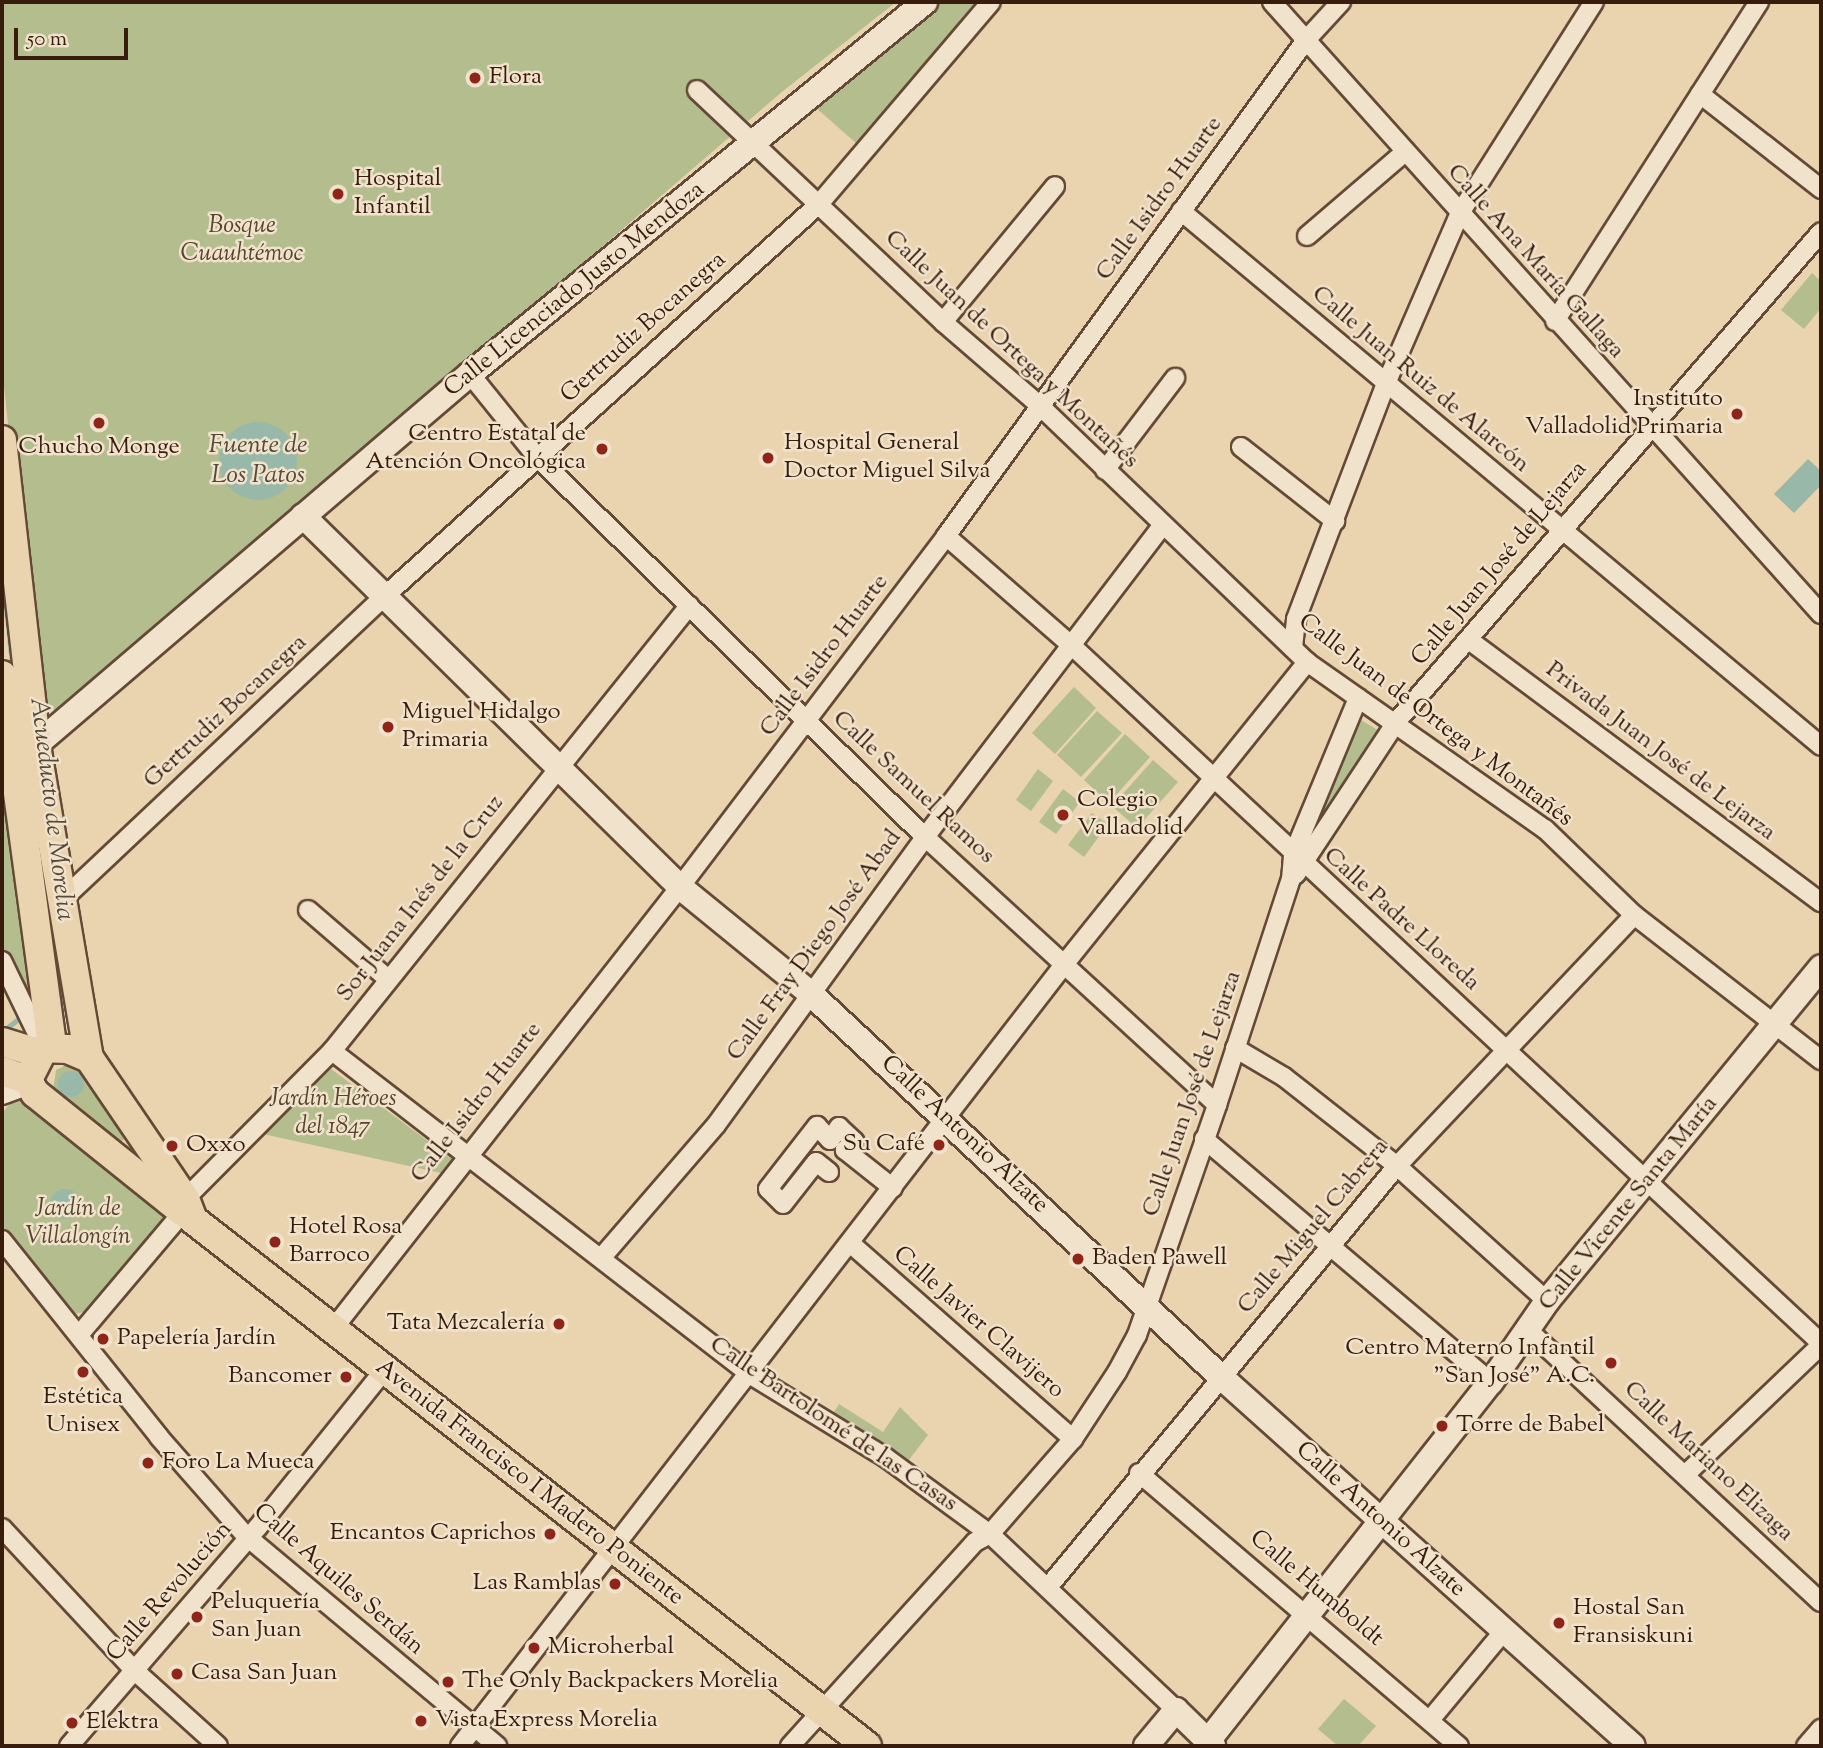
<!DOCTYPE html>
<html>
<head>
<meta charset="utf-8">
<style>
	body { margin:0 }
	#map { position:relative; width:1823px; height:1748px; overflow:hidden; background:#ead3af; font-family:"Sorts Mill Goudy",serif }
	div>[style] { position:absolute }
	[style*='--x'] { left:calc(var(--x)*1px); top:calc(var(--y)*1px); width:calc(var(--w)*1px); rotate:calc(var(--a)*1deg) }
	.green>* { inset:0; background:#b3bd8d }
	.water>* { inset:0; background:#98b8a9 }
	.round { border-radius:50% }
	.stream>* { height:4.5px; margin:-2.25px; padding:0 2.25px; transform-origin:2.25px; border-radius:2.25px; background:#98b8a9 }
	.roads { filter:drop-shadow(2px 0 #644a36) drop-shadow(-2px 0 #644a36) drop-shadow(0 2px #644a36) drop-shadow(0 -2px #644a36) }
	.street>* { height:18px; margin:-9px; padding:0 9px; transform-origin:9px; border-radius:9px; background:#f1e2cb }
	.secondary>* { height:24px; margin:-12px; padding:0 12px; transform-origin:12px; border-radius:12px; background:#f1e2cb }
	.primary>* { height:28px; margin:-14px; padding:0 14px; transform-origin:14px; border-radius:14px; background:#ead3af }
	.dots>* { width:19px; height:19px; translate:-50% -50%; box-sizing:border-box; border:4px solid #f1e2cb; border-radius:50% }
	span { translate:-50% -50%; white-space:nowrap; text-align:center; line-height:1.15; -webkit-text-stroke:5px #f1e2cb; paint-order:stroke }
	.poi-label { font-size:24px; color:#381c0e }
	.left { translate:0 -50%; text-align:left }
	.right { translate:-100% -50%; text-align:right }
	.street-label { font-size:24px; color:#381c0e }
	.park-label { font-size:24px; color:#57442e; font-style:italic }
	.water-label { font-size:26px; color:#554b3c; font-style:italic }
	.frame { position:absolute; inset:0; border:4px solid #381c0e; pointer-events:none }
	.scale { position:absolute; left:14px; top:28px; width:114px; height:32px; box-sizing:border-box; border:4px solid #381c0e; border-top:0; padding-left:9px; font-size:21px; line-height:24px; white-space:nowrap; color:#381c0e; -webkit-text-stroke:5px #f1e2cb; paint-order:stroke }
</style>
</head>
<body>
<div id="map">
	<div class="green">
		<div style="clip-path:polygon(2px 2px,896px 2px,783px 91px,65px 709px,38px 712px,2px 367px)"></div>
		<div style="clip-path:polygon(938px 2px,981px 2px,856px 143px,815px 107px)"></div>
		<div style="clip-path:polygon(1812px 273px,1821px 281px,1821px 308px,1804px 329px,1781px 310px)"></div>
		<div style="clip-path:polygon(1074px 687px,1096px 708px,1055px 754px,1032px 733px)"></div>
		<div style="clip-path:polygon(1097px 711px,1122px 733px,1081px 777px,1057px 755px)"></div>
		<div style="clip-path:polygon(1356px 717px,1381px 732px,1312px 838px,1351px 719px)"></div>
		<div style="clip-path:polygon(1125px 734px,1150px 757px,1109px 803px,1084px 780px)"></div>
		<div style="clip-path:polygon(1153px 760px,1178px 782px,1137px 828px,1112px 806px)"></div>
		<div style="clip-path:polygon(1038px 769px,1053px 781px,1031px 811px,1016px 800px)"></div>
		<div style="clip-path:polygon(1063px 789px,1080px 802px,1056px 834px,1039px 822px)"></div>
		<div style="clip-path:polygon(2px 801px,38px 988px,30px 997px,26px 997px,2px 954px)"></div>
		<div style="clip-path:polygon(1092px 813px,1108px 824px,1084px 857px,1068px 845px)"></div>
		<div style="clip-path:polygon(71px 1063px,87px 1070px,124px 1139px,120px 1143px,53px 1091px,56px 1070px)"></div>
		<div style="clip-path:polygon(331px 1069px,452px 1159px,441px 1173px,263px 1134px)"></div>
		<div style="clip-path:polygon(24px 1100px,170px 1213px,89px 1311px,69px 1315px,2px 1232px,2px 1113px,10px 1104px)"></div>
		<div style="clip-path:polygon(839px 1404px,883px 1432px,900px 1407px,928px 1435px,905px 1465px,832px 1415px)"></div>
		<div style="clip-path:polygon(1344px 1699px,1376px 1726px,1358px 1746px,1338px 1746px,1318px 1729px)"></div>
	</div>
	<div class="water">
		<div class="round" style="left:219px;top:422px;width:78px;height:78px"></div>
		<div style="clip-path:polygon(1808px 459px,1821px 471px,1821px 485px,1794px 513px,1774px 494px)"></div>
		<div class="round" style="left:58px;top:1071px;width:26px;height:26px"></div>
		<div class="round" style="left:50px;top:1189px;width:30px;height:30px"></div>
	</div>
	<div class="stream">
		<div style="--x:2;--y:566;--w:104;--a:83.9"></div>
		<div style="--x:2;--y:1032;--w:28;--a:-39"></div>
	</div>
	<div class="roads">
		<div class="street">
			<div style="--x:1272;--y:2;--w:822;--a:48.11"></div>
			<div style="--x:697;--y:90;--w:338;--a:43.3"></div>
			<div style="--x:943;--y:322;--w:127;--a:40.8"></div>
			<div style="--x:1039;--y:405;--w:371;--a:43.8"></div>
			<div style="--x:1307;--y:662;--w:291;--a:35.1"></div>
			<div style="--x:1545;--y:829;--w:124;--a:44"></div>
			<div style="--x:1634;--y:915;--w:237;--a:37.8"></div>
			<div style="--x:1700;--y:94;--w:154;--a:38.1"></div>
			<div style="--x:1181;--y:211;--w:834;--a:39.89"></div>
			<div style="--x:1307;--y:236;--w:129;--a:-40.6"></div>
			<div style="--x:1555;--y:321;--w:379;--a:-57.4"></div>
			<div style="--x:943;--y:322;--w:176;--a:-50.5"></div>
			<div style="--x:470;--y:374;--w:107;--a:51.1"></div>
			<div style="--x:537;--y:457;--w:543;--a:44.4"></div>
			<div style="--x:925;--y:837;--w:396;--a:42.5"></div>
			<div style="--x:1241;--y:447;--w:120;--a:38.2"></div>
			<div style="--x:1105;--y:470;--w:116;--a:-52.7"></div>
			<div style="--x:946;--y:536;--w:164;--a:41.1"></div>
			<div style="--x:1070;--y:644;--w:1026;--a:42.95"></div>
			<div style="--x:1469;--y:640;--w:439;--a:36.7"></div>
			<div style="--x:1293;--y:648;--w:29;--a:-84"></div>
			<div style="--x:1296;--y:619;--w:249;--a:-69.1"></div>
			<div style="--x:1385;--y:386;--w:189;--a:-66.6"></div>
			<div style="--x:1460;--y:213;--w:250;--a:-57.6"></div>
			<div style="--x:1296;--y:874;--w:183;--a:-56.6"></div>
			<div style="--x:1397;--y:721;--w:647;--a:-49.07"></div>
			<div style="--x:62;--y:900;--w:445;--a:-43.3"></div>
			<div style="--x:386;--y:595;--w:583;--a:-42.08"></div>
			<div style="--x:819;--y:204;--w:265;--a:-49.6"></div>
			<div style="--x:308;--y:910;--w:106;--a:40.8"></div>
			<div style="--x:2;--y:961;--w:97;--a:64.2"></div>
			<div style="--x:1235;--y:1048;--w:57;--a:30.6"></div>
			<div style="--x:1284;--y:1077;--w:144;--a:38.2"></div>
			<div style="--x:1397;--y:1166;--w:202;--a:42"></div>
			<div style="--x:332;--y:1051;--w:530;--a:37.71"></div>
			<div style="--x:751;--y:1375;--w:157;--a:31.5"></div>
			<div style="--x:885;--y:1457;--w:130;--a:36.3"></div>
			<div style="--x:990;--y:1534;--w:256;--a:43.4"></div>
			<div style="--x:2;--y:1095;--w:30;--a:-20"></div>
			<div style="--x:1204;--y:1139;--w:376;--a:40.3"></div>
			<div style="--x:829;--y:1172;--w:16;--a:-142"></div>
			<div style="--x:816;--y:1162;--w:53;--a:128.2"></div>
			<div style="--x:783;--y:1204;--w:21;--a:-135"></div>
			<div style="--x:768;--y:1189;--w:80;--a:-52.1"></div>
			<div style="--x:817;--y:1126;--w:19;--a:47"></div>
			<div style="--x:830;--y:1140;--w:16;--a:-55"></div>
			<div style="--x:839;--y:1127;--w:21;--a:43"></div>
			<div style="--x:854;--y:1141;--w:13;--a:135"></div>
			<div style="--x:845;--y:1150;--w:61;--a:38.4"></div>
			<div style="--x:2;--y:1240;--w:252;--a:51.4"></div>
			<div style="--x:159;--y:1437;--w:130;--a:48.7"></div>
			<div style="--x:245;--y:1535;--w:329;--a:39.9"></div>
			<div style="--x:850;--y:1243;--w:297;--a:41.3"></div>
			<div style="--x:602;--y:1257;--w:174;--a:-49.2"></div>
			<div style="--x:716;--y:1125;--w:356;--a:-54"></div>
			<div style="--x:925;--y:837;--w:392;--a:-52.7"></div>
			<div style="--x:333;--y:1329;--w:562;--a:-51.87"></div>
			<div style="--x:680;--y:887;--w:440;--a:-52.8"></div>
			<div style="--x:946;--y:536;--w:613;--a:-54.03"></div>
			<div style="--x:1306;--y:40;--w:52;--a:-47.4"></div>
			<div style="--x:1529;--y:1331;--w:398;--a:42.9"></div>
			<div style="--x:79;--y:1335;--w:152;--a:-49.8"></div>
			<div style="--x:177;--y:1219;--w:22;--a:-68"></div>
			<div style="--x:185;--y:1199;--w:209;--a:-45.2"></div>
			<div style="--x:332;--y:1051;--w:571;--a:-51.26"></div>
			<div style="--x:1139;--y:1473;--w:421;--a:40.5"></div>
			<div style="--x:1687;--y:1473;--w:185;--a:-43.7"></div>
			<div style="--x:2;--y:1528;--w:194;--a:47.1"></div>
			<div style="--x:134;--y:1670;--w:113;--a:42.1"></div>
			<div style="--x:1049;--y:1586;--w:545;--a:-50.36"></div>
			<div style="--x:1397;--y:1166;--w:345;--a:-46.6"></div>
			<div style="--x:1430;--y:1720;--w:116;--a:-50.3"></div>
			<div style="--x:69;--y:1746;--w:289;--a:-49.2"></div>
			<div style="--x:258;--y:1527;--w:203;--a:-51.2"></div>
			<div style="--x:460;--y:1746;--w:991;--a:-52.3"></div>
			<div style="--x:1066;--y:962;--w:385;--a:-51.2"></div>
			<div style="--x:790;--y:1746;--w:275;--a:-47.8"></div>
			<div style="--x:975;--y:1542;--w:17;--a:-28"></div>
			<div style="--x:990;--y:1534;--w:126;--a:-48.9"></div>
			<div style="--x:1073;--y:1439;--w:80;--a:-56.7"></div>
			<div style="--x:1117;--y:1372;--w:42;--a:-61.6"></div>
			<div style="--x:1137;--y:1335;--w:244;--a:-70.8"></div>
			<div style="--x:1217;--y:1105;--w:238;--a:-71.9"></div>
			<div style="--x:1291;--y:879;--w:24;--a:-85"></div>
			<div style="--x:1293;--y:855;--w:170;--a:-67.5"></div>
			<div style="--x:1806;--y:1746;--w:23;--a:-49"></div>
		</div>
		<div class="secondary">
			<div style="--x:303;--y:516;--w:529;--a:44.54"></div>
			<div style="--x:680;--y:887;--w:169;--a:39.2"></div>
			<div style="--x:811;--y:994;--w:560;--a:43.05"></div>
			<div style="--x:1220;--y:1376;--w:554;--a:41.86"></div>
			<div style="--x:36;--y:745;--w:571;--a:-40.53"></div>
			<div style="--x:470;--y:374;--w:588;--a:-39.27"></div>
			<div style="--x:1208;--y:1741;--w:457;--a:-51.8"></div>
			<div style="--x:1491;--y:1382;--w:98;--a:-55.3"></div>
			<div style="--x:1547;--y:1301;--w:432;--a:-50.6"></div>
			<div style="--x:1146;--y:1746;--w:47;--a:-50.2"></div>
			<div style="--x:1176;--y:1710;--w:52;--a:44.2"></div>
		</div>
		<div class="primary">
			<div style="--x:2;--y:440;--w:307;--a:83.6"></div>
			<div style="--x:36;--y:745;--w:317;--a:80.4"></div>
			<div style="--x:2;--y:675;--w:374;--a:82.3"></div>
			<div style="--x:2;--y:1042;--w:38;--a:17"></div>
			<div style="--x:2;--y:1071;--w:28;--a:19"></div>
			<div style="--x:192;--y:1217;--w:19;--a:-111"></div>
			<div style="--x:185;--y:1199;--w:171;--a:-124.2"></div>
			<div style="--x:89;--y:1058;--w:23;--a:-157"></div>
			<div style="--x:68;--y:1049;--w:24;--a:-178"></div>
			<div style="--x:44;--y:1048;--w:36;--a:117"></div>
			<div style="--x:28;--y:1080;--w:15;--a:62"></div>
			<div style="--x:35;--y:1093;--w:189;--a:38.8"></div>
			<div style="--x:182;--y:1211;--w:869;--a:37.99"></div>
		</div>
	</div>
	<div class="dots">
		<div style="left:475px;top:78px;background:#8f2418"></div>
		<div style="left:338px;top:194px;background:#8f2418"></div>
		<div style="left:1737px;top:414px;background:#8f2418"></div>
		<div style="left:99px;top:423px;background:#8f2418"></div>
		<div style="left:602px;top:449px;background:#8f2418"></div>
		<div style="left:768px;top:458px;background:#8f2418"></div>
		<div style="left:388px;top:727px;background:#8f2418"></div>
		<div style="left:1063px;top:815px;background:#8f2418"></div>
		<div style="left:939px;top:1145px;background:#8f2418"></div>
		<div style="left:172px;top:1146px;background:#8f2418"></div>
		<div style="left:275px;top:1242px;background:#8f2418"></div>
		<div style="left:1078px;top:1259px;background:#8f2418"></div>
		<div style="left:559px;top:1324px;background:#8f2418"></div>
		<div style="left:103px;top:1339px;background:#8f2418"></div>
		<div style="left:1611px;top:1363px;background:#8f2418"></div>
		<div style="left:83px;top:1372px;background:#8f2418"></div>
		<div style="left:346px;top:1377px;background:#8f2418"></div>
		<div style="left:1442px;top:1426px;background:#8f2418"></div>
		<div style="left:148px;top:1463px;background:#8f2418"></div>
		<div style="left:550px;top:1534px;background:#8f2418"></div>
		<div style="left:615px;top:1584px;background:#8f2418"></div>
		<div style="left:197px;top:1617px;background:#8f2418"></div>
		<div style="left:1559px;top:1623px;background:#8f2418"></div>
		<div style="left:534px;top:1648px;background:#8f2418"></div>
		<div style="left:177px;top:1674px;background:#8f2418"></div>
		<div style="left:448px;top:1682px;background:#8f2418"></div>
		<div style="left:421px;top:1721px;background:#8f2418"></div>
		<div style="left:72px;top:1723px;background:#8f2418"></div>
	</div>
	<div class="poi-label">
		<span class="left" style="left:489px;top:78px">Flora</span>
		<span class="left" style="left:354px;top:194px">Hospital<br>Infantil</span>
		<span class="right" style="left:1723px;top:414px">Instituto<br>Valladolid Primaria</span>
		<span class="right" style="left:586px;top:449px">Centro Estatal de<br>Atención Oncológica</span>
		<span class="left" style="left:784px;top:458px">Hospital General<br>Doctor Miguel Silva</span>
		<span style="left:99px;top:448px">Chucho Monge</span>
		<span class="left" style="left:402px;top:727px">Miguel Hidalgo<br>Primaria</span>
		<span class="left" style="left:1077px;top:815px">Colegio<br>Valladolid</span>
		<span class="right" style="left:925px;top:1145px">Su Café</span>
		<span class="left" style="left:186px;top:1146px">Oxxo</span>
		<span class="left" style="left:289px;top:1242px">Hotel Rosa<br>Barroco</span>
		<span class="left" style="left:1092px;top:1259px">Baden Pawell</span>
		<span class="right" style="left:545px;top:1324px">Tata Mezcalería</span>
		<span class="left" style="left:117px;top:1339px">Papelería Jardín</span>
		<span class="right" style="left:1595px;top:1363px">Centro Materno Infantil<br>"San José" A.C.</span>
		<span class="right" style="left:332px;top:1377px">Bancomer</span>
		<span style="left:83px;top:1412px">Estética<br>Unisex</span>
		<span class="left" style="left:1456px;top:1426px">Torre de Babel</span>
		<span class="left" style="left:162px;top:1463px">Foro La Mueca</span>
		<span class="right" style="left:536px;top:1534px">Encantos Caprichos</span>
		<span class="right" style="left:601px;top:1584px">Las Ramblas</span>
		<span class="left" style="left:211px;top:1617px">Peluquería<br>San Juan</span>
		<span class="left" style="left:1573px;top:1623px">Hostal San<br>Fransiskuni</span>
		<span class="left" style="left:548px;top:1648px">Microherbal</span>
		<span class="left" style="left:191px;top:1674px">Casa San Juan</span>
		<span class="left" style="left:462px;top:1682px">The Only Backpackers Morelia</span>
		<span class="left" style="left:435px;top:1721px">Vista Express Morelia</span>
		<span class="left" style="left:86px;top:1723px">Elektra</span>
	</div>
	<div class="street-label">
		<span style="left:1160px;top:199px;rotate:-54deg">Calle Isidro Huarte</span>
		<span style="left:1535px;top:262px;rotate:48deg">Calle Ana María Gallaga</span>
		<span style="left:575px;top:290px;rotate:-39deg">Calle Licenciado Justo Mendoza</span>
		<span style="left:644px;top:328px;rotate:-42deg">Gertrudiz Bocanegra</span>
		<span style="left:1011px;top:350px;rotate:43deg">Calle Juan de Ortega y Montañés</span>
		<span style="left:1420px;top:380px;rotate:40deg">Calle Juan Ruiz de Alarcón</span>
		<span style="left:1500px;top:564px;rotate:-50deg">Calle Juan José de Lejarza</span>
		<span style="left:825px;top:656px;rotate:-53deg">Calle Isidro Huarte</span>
		<span style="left:226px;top:712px;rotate:-43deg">Gertrudiz Bocanegra</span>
		<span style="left:1435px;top:721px;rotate:37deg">Calle Juan de Ortega y Montañés</span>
		<span style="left:1660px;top:752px;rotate:37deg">Privada Juan José de Lejarza</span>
		<span style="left:913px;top:788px;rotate:43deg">Calle Samuel Ramos</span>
		<span style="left:421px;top:899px;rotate:-52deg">Sor Juana Inés de la Cruz</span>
		<span style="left:1401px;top:920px;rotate:42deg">Calle Padre Lloreda</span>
		<span style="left:815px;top:946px;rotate:-54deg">Calle Fray Diego José Abad</span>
		<span style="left:1193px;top:1094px;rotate:-71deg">Calle Juan José de Lejarza</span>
		<span style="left:477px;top:1103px;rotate:-52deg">Calle Isidro Huarte</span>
		<span style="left:964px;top:1135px;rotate:43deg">Calle Antonio Alzate</span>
		<span style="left:1629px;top:1204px;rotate:-51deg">Calle Vicente Santa María</span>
		<span style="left:1314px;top:1227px;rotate:-50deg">Calle Miguel Cabrera</span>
		<span style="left:978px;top:1323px;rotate:41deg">Calle Javier Clavijero</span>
		<span style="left:833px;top:1425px;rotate:34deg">Calle Bartolomé de las Casas</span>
		<span style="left:1708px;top:1462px;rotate:43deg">Calle Mariano Elizaga</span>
		<span style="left:529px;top:1483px;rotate:38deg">Avenida Francisco I Madero Poniente</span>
		<span style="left:1380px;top:1520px;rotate:42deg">Calle Antonio Alzate</span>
		<span style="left:338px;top:1580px;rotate:41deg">Calle Aquiles Serdán</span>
		<span style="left:1316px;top:1589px;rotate:40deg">Calle Humboldt</span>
		<span style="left:170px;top:1592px;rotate:-49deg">Calle Revolución</span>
	</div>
	<div class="park-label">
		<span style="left:242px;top:241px">Bosque<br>Cuauhtémoc</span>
		<span style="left:333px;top:1114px">Jardín Héroes<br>del 1847</span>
		<span style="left:78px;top:1224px">Jardín de<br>Villalongín</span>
	</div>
	<div class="water-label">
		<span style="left:258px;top:461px">Fuente de<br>Los Patos</span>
		<span style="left:51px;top:809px;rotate:83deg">Acueducto de Morelia</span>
	</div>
	<div class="frame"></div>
	<div class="scale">50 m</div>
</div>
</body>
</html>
